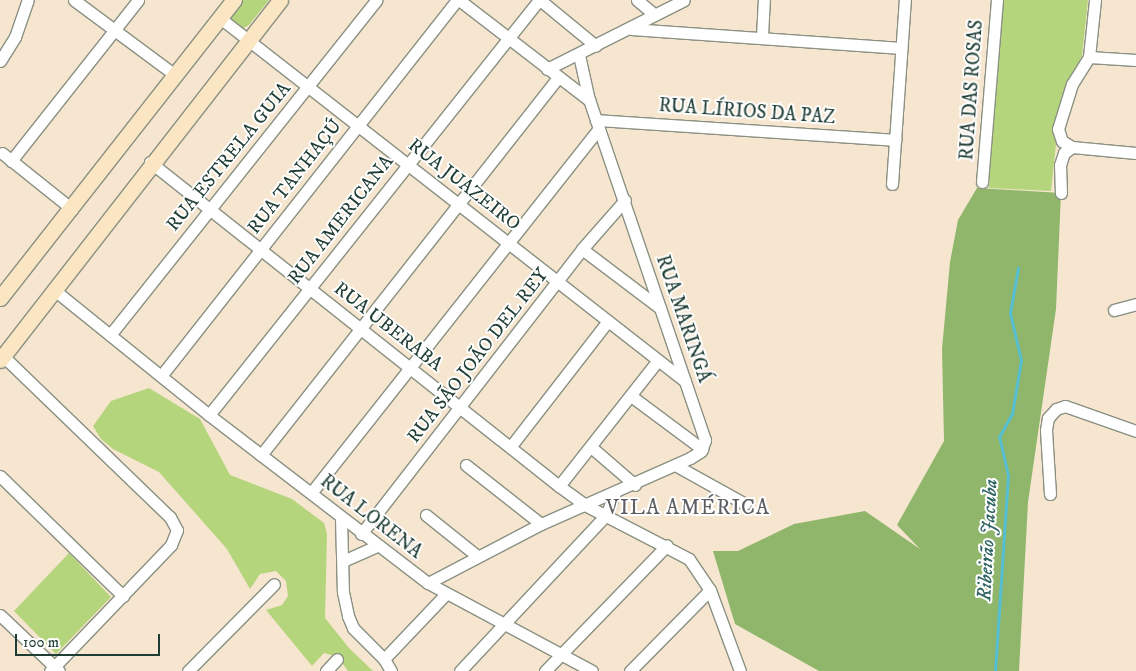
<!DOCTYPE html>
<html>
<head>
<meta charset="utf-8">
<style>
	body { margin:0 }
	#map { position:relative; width:1136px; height:671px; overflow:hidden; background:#f6e5cf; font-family:"IM FELL DW Pica",serif }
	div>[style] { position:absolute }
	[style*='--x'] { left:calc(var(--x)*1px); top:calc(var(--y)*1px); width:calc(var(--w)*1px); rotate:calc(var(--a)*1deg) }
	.green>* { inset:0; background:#b5d57c }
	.forest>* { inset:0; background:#90b66c }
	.stream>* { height:3px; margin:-1.5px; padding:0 1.5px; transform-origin:1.5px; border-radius:1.5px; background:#55bed1 }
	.roads { filter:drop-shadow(1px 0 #8a9182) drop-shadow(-1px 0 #8a9182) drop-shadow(0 1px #8a9182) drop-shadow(0 -1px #8a9182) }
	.street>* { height:11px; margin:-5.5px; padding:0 5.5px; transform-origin:5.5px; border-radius:5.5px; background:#fff }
	.secondary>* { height:15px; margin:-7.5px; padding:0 7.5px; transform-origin:7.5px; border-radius:7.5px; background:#fbe6c4 }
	span { translate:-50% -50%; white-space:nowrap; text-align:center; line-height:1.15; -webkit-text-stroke:4px #fff; paint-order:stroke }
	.street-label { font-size:19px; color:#1f3d34 }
	.water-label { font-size:20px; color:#2f6463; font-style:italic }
	.quarter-label { font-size:21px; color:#5f5e62; letter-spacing:1px }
	.scale { position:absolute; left:15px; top:634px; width:145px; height:22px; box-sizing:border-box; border:2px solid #1f3d34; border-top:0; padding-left:6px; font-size:15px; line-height:18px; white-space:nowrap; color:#1f3d34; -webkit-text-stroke:4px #fff; paint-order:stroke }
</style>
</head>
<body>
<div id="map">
	<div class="green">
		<div style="clip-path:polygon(242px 0,269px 0,249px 25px,242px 29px,230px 19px)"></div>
		<div style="clip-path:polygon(1001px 0,1088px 0,1082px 56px,1061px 98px,1051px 191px,989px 188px)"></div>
		<div style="clip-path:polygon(149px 388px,200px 419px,230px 475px,292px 499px,324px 523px,327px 534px,325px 618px,349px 648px,373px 671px,348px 671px,338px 657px,324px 653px,312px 666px,266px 610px,282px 605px,288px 596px,286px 581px,276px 571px,260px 574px,250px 589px,227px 549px,159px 472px,113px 449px,101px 439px,93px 426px,111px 401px)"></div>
		<div style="clip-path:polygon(69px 553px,111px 597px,56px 654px,14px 611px)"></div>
	</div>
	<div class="forest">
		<div style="clip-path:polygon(977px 188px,1061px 193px,1056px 309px,1028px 502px,1019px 671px,819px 671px,735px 624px,713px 551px,738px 551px,794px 524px,865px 511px,920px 549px,897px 525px,944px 441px,942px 349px,950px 262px,958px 220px)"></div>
	</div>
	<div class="stream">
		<div style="--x:995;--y:671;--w:196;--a:-86.2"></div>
		<div style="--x:1008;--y:475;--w:39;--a:-103"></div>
		<div style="--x:999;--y:437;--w:26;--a:-61"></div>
		<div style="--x:1012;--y:414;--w:55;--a:-80.5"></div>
		<div style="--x:1021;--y:360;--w:48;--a:-103.2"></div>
		<div style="--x:1010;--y:313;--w:46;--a:-79.9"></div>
	</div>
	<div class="roads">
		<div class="street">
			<div style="--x:74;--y:0;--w:126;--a:36.6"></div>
			<div style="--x:540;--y:0;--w:72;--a:39.4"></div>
			<div style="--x:637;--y:0;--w:23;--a:40"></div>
			<div style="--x:1095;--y:0;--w:57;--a:96"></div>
			<div style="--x:1089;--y:57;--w:32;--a:122"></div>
			<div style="--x:1072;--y:84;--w:47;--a:107.3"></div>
			<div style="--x:1058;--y:129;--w:13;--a:72"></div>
			<div style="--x:1062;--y:141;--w:12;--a:31"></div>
			<div style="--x:1072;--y:147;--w:64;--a:5.4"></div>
			<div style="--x:220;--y:18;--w:590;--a:37.98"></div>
			<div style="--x:631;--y:29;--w:271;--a:4"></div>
			<div style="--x:762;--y:36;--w:36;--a:-87"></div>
			<div style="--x:579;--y:55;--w:46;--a:77.5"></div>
			<div style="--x:1089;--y:57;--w:47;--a:3.7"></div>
			<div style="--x:0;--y:61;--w:28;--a:-58"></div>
			<div style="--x:15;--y:37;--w:39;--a:-71"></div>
			<div style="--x:547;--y:69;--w:153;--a:-26.7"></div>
			<div style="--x:596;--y:120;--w:300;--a:3.8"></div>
			<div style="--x:2;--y:153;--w:90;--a:38.7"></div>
			<div style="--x:11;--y:161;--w:205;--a:-51.7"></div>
			<div style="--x:150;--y:162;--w:522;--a:38.39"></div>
			<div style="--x:559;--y:486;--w:32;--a:36"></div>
			<div style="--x:585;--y:505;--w:117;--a:27.4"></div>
			<div style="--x:689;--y:559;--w:37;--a:56"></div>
			<div style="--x:710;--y:590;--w:86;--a:69.7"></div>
			<div style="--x:982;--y:182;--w:183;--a:-85.3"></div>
			<div style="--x:892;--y:184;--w:184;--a:-86"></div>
			<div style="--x:1061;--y:193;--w:28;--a:-92"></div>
			<div style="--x:1060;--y:165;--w:13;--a:-72"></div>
			<div style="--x:1064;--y:153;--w:10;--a:-37"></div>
			<div style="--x:582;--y:249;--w:98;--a:37.1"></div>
			<div style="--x:53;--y:289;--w:201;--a:38.9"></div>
			<div style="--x:209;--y:415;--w:276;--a:37.5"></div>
			<div style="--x:428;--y:583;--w:186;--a:28.2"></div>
			<div style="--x:1114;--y:310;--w:23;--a:-15"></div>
			<div style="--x:110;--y:335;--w:428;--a:-51.5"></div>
			<div style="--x:3;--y:356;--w:232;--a:44"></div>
			<div style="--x:170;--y:517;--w:15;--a:62"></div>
			<div style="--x:177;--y:530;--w:16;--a:112"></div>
			<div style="--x:171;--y:545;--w:175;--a:133.8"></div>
			<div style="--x:161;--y:376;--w:479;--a:-51.8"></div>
			<div style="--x:631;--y:396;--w:89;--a:36.7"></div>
			<div style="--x:209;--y:415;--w:530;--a:-51.51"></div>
			<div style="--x:511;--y:446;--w:158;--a:-52.2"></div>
			<div style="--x:591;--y:447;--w:58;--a:40.8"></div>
			<div style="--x:261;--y:455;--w:481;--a:-51.8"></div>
			<div style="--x:466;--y:465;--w:95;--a:38.2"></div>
			<div style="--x:675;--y:465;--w:80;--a:29.1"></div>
			<div style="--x:0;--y:476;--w:172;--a:44.3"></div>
			<div style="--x:559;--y:486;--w:160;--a:-51.8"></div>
			<div style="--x:311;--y:493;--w:464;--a:-51.7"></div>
			<div style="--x:1050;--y:494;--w:64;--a:-93.6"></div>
			<div style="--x:1046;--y:430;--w:12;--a:-81"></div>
			<div style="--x:1048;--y:418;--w:12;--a:-48"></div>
			<div style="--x:1056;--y:409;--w:9;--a:-18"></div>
			<div style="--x:1065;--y:406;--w:75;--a:19.4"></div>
			<div style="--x:426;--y:515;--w:64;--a:38.7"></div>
			<div style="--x:341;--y:518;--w:74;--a:88.5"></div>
			<div style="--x:343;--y:592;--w:25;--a:78"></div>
			<div style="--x:348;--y:616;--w:13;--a:67"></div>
			<div style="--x:353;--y:628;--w:44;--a:45"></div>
			<div style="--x:384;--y:659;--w:14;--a:60"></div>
			<div style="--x:361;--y:534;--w:361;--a:-52.2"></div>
			<div style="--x:582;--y:249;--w:65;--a:-48.7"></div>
			<div style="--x:343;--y:561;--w:36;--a:-24"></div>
			<div style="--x:428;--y:583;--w:127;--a:-27.6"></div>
			<div style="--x:541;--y:524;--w:163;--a:-23.9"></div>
			<div style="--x:690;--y:458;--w:13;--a:-32"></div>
			<div style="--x:701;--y:451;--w:12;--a:-70"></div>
			<div style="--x:705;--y:440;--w:359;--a:-108.8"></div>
			<div style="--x:589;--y:100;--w:164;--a:-142.4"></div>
			<div style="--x:0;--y:615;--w:81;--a:43.5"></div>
			<div style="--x:384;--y:659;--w:90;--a:-46.4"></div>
			<div style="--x:188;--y:671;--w:122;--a:-45.3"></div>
			<div style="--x:326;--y:671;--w:16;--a:-47"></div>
			<div style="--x:460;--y:671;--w:214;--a:-46.9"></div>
			<div style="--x:606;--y:515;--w:24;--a:-68"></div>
			<div style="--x:545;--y:671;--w:175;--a:-45.9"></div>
			<div style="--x:630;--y:671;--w:114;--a:-45.4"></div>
		</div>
		<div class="secondary">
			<div style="--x:0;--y:298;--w:379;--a:-51.9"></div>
			<div style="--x:0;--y:360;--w:456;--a:-52.1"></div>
		</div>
	</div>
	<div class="street-label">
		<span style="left:972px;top:90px;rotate:-86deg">RUA DAS ROSAS</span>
		<span style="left:747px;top:112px;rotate:4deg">RUA LÍRIOS DA PAZ</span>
		<span style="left:229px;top:157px;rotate:-51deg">RUA ESTRELA GUIA</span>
		<span style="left:295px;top:177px;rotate:-52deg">RUA TANHAÇÚ</span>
		<span style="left:464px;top:185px;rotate:38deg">RUA JUAZEIRO</span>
		<span style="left:341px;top:220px;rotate:-52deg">RUA AMERICANA</span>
		<span style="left:683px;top:319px;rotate:71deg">RUA MARINGÁ</span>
		<span style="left:388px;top:327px;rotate:38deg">RUA UBERABA</span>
		<span style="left:478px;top:356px;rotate:-52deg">RUA SÃO JOÃO DEL REY</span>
		<span style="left:371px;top:517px;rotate:38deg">RUA LORENA</span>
	</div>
	<div class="water-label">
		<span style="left:988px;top:540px;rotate:-87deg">Ribeirão Jacuba</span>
	</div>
	<div class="quarter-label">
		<span style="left:688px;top:508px">VILA AMÉRICA</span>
	</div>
	<div class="scale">100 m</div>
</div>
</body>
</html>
